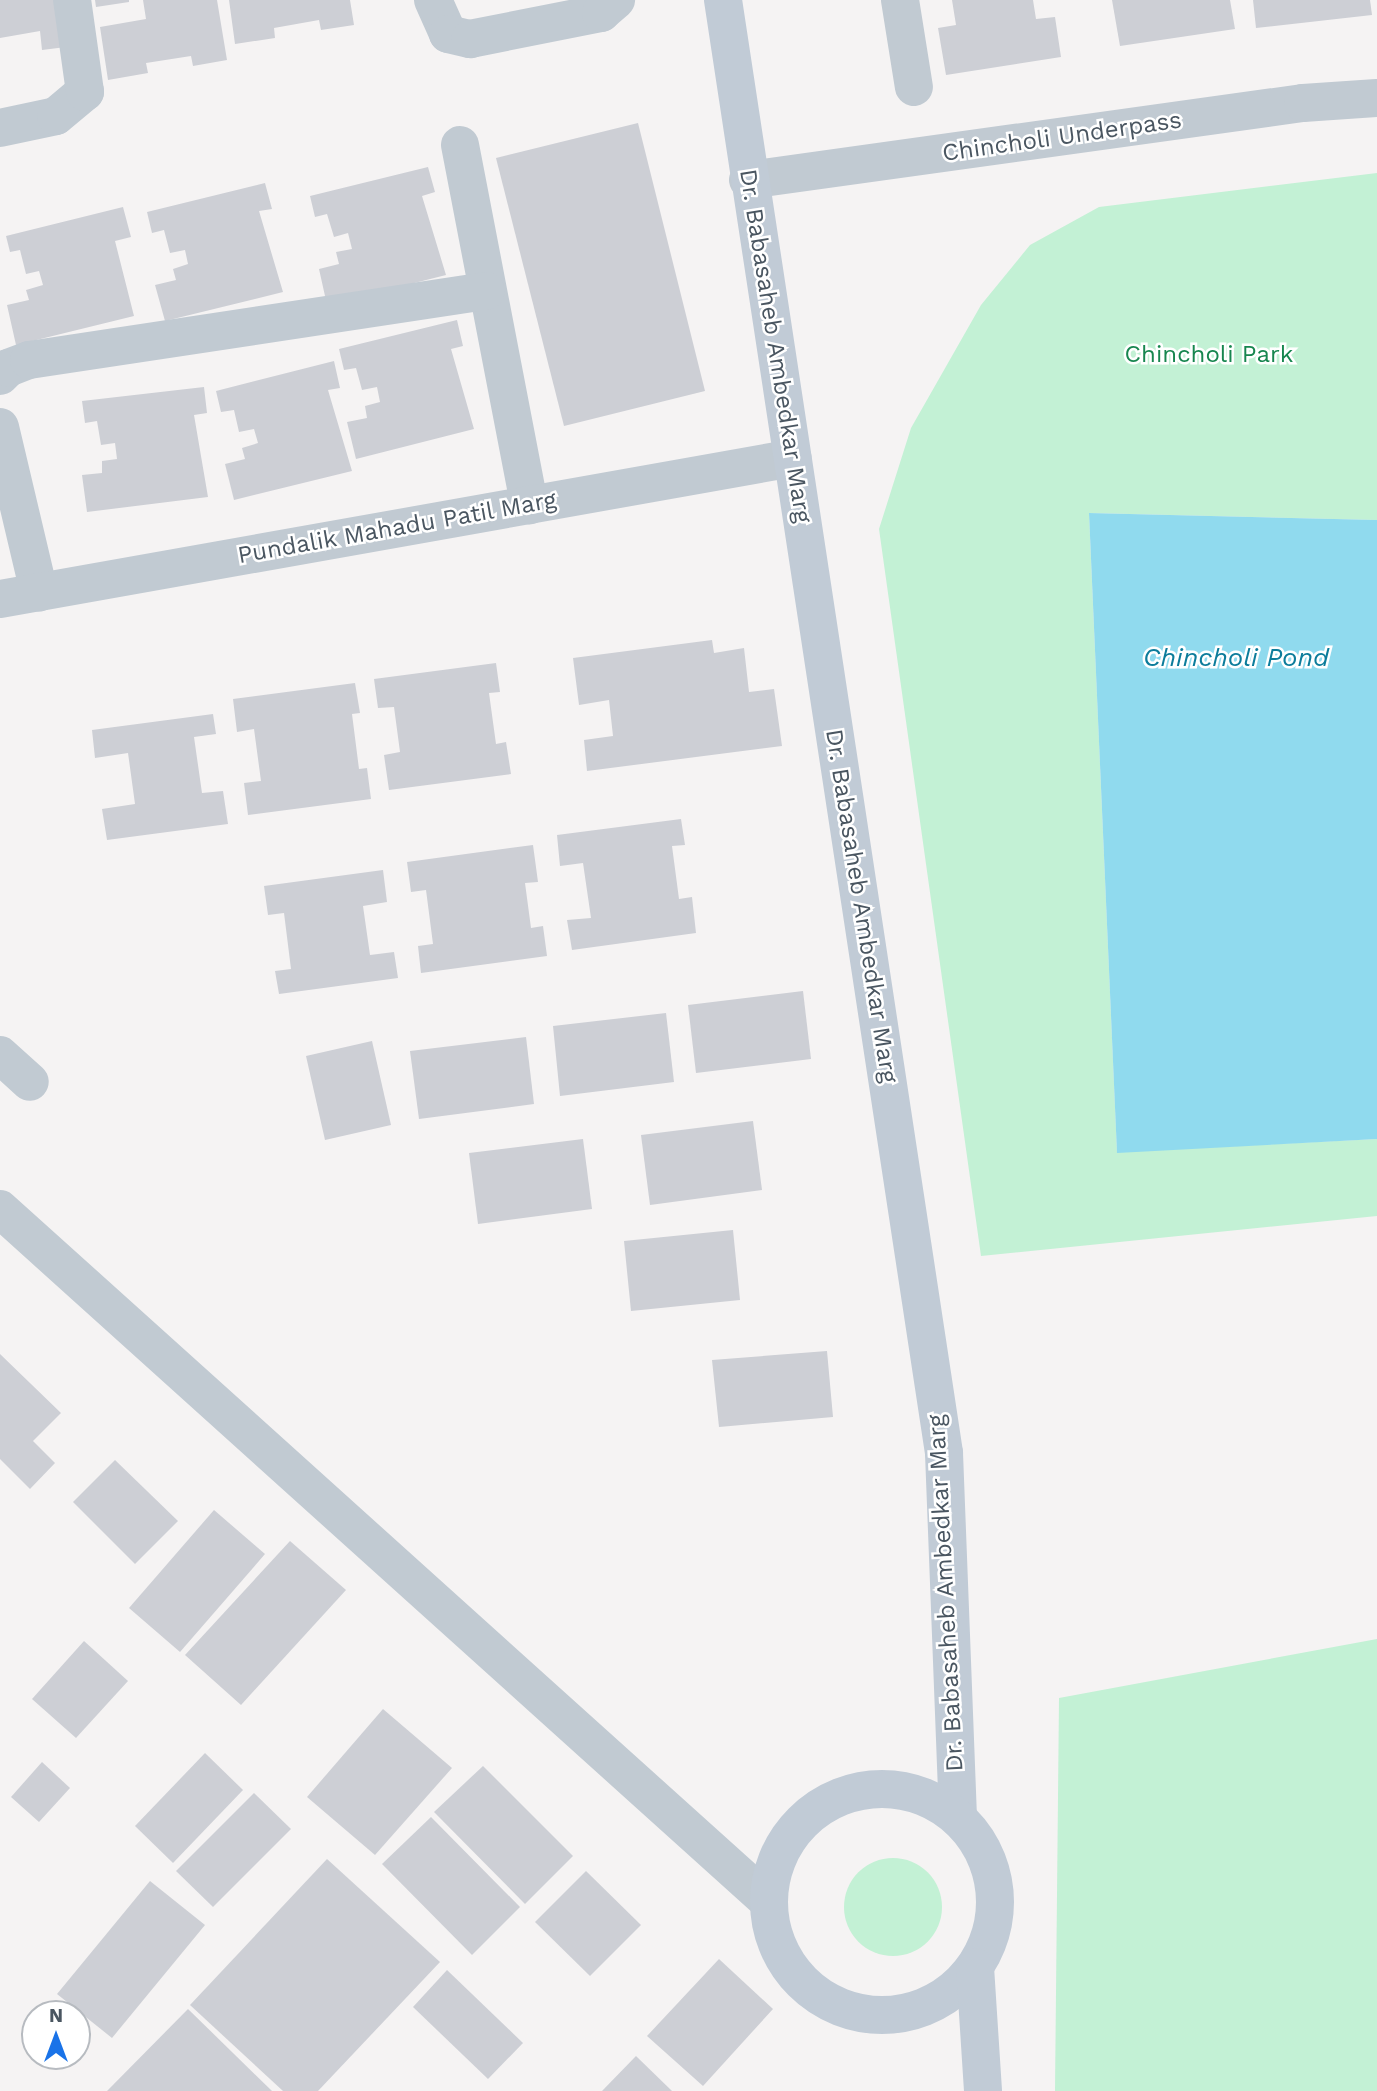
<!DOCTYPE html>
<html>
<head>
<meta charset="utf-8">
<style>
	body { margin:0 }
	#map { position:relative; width:1377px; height:2091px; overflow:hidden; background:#f5f3f3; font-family:"Work Sans",sans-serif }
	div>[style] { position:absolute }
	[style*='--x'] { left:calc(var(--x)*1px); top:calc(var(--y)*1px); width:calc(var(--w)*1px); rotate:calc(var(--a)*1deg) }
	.green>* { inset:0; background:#c3f1d5 }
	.round { border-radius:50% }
	.water>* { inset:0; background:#90daee }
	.building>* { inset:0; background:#cdcfd5 }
	.minor>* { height:38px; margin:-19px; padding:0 19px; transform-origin:19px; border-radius:19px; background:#c1cad2 }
	.secondary>* { height:38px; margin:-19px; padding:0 19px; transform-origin:19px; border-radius:19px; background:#c1cbd6 }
	.secondary>.ring { margin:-19px; padding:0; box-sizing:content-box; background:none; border:38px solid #c1cbd6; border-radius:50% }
	span { translate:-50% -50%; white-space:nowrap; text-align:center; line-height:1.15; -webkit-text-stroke:5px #fff; paint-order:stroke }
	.street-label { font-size:24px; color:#4a5661 }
	.park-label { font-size:24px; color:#17864f }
	.water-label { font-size:26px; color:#0c7c9b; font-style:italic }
	.north { position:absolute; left:21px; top:2000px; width:70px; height:70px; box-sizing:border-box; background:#fff; border:2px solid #b7bbc0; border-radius:50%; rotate:0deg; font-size:19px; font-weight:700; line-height:28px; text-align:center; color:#4a5661 }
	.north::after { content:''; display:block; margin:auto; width:24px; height:32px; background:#1a73e8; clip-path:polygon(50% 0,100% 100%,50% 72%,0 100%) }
</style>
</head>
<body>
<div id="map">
	<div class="green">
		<div style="clip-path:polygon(1377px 173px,1377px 520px,1089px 513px,1117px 1152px,1377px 1139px,1377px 1216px,981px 1256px,879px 529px,911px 428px,981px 305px,1030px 245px,1099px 207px)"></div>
		<div style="clip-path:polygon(1377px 1639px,1377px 2091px,1055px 2091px,1059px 1698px)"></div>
		<div class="round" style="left:844px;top:1858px;width:98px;height:98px"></div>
	</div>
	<div class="water">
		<div style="clip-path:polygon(1089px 513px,1377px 520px,1377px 1139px,1117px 1153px)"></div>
	</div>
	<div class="building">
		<div style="clip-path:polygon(0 0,58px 0,66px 47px,42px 50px,40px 31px,0 38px)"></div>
		<div style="clip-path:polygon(95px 0,129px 0,129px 2px,96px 7px)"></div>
		<div style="clip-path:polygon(143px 0,217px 0,227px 60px,193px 66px,191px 56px,146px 63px,148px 73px,108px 80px,100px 27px,146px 19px)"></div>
		<div style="clip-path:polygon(229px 0,350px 0,354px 25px,321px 30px,319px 20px,274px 28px,275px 38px,235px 44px)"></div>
		<div style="clip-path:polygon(952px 0,1033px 0,1036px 19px,1055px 17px,1061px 57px,946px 75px,938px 28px,956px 25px)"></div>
		<div style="clip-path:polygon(1112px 0,1230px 0,1235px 29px,1120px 46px)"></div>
		<div style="clip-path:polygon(1253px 0,1370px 0,1372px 15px,1256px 28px)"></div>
		<div style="clip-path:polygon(638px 123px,705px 391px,564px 426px,496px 158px)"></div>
		<div style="clip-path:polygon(428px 167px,435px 192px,422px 196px,446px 275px,327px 305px,319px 269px,339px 264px,336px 252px,352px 249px,348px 233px,334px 237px,327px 214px,315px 217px,310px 196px)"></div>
		<div style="clip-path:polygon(265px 183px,272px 209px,259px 211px,283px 292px,165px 321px,155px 285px,176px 280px,173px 269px,188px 264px,185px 250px,170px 253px,164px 230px,152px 233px,147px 212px)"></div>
		<div style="clip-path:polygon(123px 207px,131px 237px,115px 241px,134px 316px,16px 345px,7px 305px,29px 300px,26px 290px,43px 285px,39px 271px,26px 274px,20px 250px,10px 252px,6px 236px)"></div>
		<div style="clip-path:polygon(457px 320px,463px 346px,451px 349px,474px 429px,356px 459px,347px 422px,367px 418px,365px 406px,380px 402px,377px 387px,362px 390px,356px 368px,344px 370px,339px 349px)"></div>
		<div style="clip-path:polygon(334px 361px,340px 388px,328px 390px,352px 471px,234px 500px,225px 464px,245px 459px,242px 448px,258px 443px,254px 429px,239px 432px,234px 410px,221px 412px,216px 391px)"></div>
		<div style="clip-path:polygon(204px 387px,207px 413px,194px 415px,208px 497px,87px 512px,82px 475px,102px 473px,102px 461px,117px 459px,115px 443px,101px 445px,97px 421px,85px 423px,82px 401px)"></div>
		<div style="clip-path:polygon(712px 640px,714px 653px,744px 648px,749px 692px,774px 689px,782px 746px,587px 771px,584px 740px,613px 736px,609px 700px,579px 705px,573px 658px)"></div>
		<div style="clip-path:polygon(496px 663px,500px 692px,489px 693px,496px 744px,506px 742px,511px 774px,389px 790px,384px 755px,400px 752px,394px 707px,378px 708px,374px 679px)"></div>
		<div style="clip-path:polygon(355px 683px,360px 713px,352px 714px,359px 769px,367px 768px,371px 799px,248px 815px,244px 783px,261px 781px,254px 729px,237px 732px,233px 699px)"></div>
		<div style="clip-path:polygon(213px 714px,216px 734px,194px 737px,202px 793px,223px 791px,228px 824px,107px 840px,102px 809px,135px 804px,128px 753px,95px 758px,92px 730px)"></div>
		<div style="clip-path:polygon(681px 819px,685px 845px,672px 846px,679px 899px,692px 897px,696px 933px,572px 950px,567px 920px,591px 918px,583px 863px,560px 866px,557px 835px)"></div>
		<div style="clip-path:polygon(533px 845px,538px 882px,525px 883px,531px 928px,543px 926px,547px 956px,421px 973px,418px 946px,433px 944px,426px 890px,411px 892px,407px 862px)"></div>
		<div style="clip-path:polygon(383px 870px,387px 902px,363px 906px,370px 955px,394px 952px,398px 978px,279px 994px,275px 971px,291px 969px,284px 913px,268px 915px,264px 886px)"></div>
		<div style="clip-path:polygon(803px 991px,811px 1059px,696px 1073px,688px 1005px)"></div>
		<div style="clip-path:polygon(666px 1013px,674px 1082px,560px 1096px,553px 1026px)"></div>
		<div style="clip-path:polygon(526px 1037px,534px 1104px,419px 1119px,410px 1051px)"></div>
		<div style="clip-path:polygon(372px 1041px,391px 1125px,325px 1140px,306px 1056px)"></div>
		<div style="clip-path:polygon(753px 1121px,762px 1190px,650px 1205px,641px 1135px)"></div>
		<div style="clip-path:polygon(583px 1139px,592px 1209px,478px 1224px,469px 1153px)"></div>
		<div style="clip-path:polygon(733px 1230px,740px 1300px,631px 1311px,624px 1241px)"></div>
		<div style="clip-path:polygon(827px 1351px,833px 1417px,719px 1427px,712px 1360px)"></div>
		<div style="clip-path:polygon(0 1354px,61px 1413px,33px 1441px,55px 1463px,30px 1489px,0 1459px)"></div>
		<div style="clip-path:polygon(115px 1460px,178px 1521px,135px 1564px,73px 1502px)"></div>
		<div style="clip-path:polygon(214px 1510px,265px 1554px,180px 1652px,129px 1608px)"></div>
		<div style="clip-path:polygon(290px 1541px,346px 1590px,241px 1705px,185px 1655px)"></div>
		<div style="clip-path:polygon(84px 1641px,128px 1681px,76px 1738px,32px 1699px)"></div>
		<div style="clip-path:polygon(383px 1709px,452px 1768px,375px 1855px,307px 1797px)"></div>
		<div style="clip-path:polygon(205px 1753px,243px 1790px,173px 1863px,135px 1826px)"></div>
		<div style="clip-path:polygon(42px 1762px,70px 1788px,39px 1822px,11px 1797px)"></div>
		<div style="clip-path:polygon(483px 1766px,573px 1856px,525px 1904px,434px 1812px)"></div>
		<div style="clip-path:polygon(254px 1793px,291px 1829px,213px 1907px,176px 1871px)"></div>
		<div style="clip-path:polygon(431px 1817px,520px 1907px,472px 1955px,382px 1864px)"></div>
		<div style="clip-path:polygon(327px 1859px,440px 1962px,318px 2091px,283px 2091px,190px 2005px)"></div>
		<div style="clip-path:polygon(586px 1871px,641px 1925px,590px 1976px,535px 1922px)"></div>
		<div style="clip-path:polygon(150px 1881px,205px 1925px,112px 2038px,57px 1994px)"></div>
		<div style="clip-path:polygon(719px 1959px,773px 2009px,703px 2086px,647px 2036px)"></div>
		<div style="clip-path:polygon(447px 1970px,523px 2043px,488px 2079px,413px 2007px)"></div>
		<div style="clip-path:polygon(188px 2009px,272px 2091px,107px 2091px)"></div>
		<div style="clip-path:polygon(636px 2056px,672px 2091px,602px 2091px)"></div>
	</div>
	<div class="minor">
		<div style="--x:433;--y:0;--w:37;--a:66"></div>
		<div style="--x:448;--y:34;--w:23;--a:13"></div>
		<div style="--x:470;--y:39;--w:134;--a:-11.2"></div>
		<div style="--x:601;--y:13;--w:20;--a:-41"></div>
		<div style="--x:900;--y:0;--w:88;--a:80.9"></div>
		<div style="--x:0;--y:128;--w:57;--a:-12.1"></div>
		<div style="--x:56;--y:116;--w:38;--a:-40"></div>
		<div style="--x:85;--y:92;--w:93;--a:-98"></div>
		<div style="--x:460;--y:145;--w:367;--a:79.1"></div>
		<div style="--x:748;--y:180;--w:560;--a:-7.9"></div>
		<div style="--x:1303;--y:103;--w:74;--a:-3.9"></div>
		<div style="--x:0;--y:376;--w:11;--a:-45"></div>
		<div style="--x:8;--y:368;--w:22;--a:-21"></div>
		<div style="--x:29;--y:360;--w:462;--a:-8.6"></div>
		<div style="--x:0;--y:427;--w:170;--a:76.7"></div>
		<div style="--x:0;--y:599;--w:805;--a:-10.08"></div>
		<div style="--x:0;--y:1055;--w:40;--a:42"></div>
		<div style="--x:0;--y:1209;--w:1034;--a:42.02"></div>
	</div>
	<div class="secondary">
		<div style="--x:723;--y:0;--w:1470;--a:81.35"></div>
		<div style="--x:944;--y:1453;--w:364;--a:87.8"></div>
		<div class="ring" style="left:769px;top:1789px;width:188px;height:188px"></div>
		<div style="--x:975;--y:1967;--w:124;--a:86.3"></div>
	</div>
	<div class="street-label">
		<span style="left:1062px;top:137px;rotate:-8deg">Chincholi Underpass</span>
		<span style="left:775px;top:346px;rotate:81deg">Dr. Babasaheb Ambedkar Marg</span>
		<span style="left:397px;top:528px;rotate:-10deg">Pundalik Mahadu Patil Marg</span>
		<span style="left:861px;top:906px;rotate:81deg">Dr. Babasaheb Ambedkar Marg</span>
		<span style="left:946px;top:1593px;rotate:-93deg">Dr. Babasaheb Ambedkar Marg</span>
	</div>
	<div class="park-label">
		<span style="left:1209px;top:355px">Chincholi Park</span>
	</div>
	<div class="water-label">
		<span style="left:1236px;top:658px">Chincholi Pond</span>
	</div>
	<div class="north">N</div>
</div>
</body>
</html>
